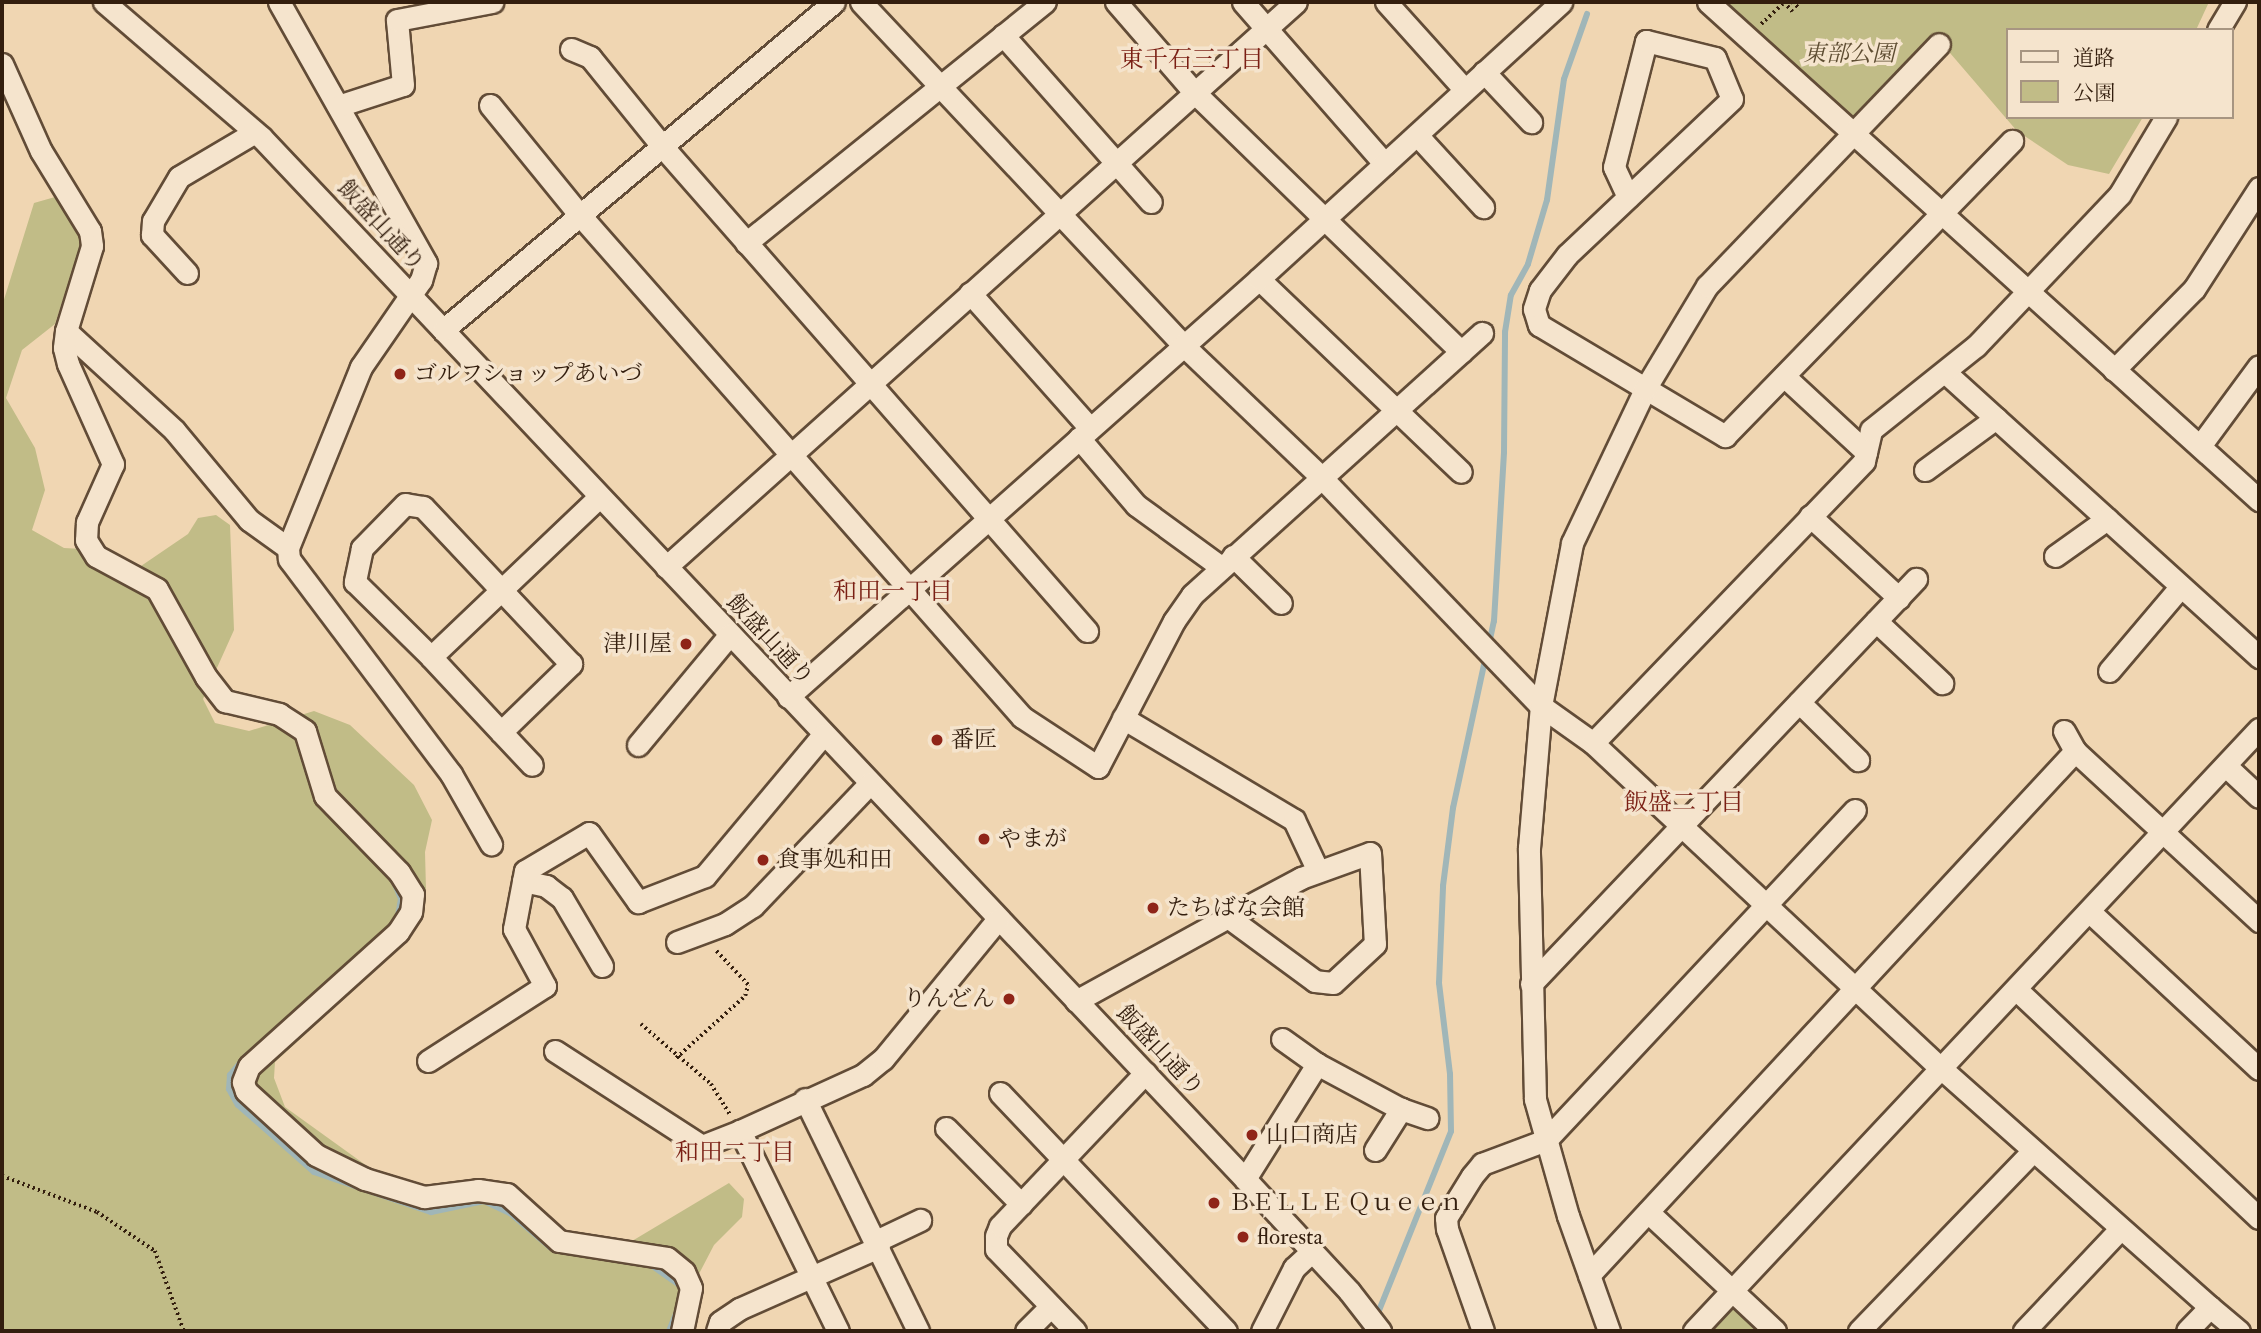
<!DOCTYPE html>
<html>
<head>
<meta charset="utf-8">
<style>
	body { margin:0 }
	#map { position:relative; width:2261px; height:1333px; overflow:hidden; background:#f0d6b2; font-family:"IM FELL Double Pica","Noto Serif JP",serif }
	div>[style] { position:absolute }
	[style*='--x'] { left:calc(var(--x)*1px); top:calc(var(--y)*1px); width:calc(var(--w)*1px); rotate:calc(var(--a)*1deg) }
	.green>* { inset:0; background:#c1bc87 }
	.stream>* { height:6px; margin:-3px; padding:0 3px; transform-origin:3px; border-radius:3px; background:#a0b6b8 }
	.path>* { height:3.5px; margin-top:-1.75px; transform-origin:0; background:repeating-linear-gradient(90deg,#331e0e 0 2px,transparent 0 5.5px) }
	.roads { filter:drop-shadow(2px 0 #624c37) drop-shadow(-2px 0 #624c37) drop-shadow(0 2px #624c37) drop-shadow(0 -2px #624c37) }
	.minor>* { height:21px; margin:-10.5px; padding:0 10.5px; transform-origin:10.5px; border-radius:10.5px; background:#f5e4cd }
	.dots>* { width:19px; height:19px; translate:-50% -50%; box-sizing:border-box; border:4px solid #f5e4cd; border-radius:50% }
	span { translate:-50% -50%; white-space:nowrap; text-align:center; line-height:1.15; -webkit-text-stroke:7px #f5e4cd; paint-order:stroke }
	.park-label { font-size:23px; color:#5e4d32; font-style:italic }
	.street-label { font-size:23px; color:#331e0e }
	.poi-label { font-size:23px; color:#331e0e }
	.left { translate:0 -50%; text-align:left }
	.right { translate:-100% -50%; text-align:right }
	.neighbourhood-label { font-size:24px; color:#7a1f14 }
	.frame { position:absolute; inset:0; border:4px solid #331e0e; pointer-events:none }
	.legend { position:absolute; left:2006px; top:28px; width:228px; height:91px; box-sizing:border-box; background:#f5e4cd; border:2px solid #a79581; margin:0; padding:9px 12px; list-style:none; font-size:21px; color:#331e0e }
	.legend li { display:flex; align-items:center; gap:14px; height:35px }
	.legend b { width:35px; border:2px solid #a79581 }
</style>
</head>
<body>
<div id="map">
	<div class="green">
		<div style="clip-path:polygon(1712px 2px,2209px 2px,2196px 30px,2007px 30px,2007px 117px,2143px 117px,2109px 174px,2068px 165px,2017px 131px,1938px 39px,1851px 129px)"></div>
		<div style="clip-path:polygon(55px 197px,82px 242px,55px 324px,22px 350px,6px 398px,35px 448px,45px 490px,32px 530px,64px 548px,100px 550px,141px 566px,188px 534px,198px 518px,216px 515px,230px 525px,234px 630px,203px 699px,215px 723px,249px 731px,314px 711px,350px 725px,414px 785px,432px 820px,425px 852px,426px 889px,412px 926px,359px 985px,275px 1062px,274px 1078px,285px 1107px,367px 1166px,430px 1195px,493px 1191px,565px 1243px,612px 1253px,729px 1183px,744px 1199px,742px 1217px,714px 1245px,688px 1295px,683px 1331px,2px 1331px,2px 306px,34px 203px)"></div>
		<div style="clip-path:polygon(1732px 1299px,1766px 1331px,1700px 1331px)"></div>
	</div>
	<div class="stream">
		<div style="--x:1489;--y:644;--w:24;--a:-78"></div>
		<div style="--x:1494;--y:621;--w:169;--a:-86.6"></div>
		<div style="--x:1504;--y:452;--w:120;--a:-89.5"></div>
		<div style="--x:1505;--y:332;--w:37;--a:-81"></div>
		<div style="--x:1511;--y:295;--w:35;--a:-61"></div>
		<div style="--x:1528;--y:264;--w:67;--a:-73.5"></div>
		<div style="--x:1547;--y:200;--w:122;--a:-82"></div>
		<div style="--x:1564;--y:79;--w:69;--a:-70.5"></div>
		<div style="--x:395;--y:884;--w:16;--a:68"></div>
		<div style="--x:401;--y:899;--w:17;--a:100"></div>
		<div style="--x:246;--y:1056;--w:25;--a:130"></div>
		<div style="--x:230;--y:1075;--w:14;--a:94"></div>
		<div style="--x:229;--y:1089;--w:18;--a:61"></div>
		<div style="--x:238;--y:1105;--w:101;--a:41.4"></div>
		<div style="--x:314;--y:1172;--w:124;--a:18.9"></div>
		<div style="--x:431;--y:1212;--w:54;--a:-11.7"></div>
		<div style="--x:484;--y:1201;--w:29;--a:25"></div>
		<div style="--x:510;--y:1213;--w:52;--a:40.4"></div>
		<div style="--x:550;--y:1247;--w:7;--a:16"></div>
		<div style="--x:651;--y:1265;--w:37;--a:35"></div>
		<div style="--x:1376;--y:1318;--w:201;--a:-68.1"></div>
		<div style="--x:1451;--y:1131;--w:57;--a:-91"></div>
		<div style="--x:1450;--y:1074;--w:92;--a:-96.9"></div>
		<div style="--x:1439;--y:983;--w:97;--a:-87.6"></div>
		<div style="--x:1443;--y:886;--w:79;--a:-82.7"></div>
		<div style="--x:1453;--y:808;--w:157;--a:-77.8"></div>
		<div style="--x:669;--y:1331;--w:18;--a:-68"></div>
	</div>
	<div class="path">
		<div style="--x:1784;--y:2;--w:13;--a:48"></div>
		<div style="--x:1792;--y:2;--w:8;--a:40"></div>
		<div style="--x:1761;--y:24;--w:33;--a:-43"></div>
		<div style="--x:641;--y:1024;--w:92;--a:40.6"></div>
		<div style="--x:711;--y:1084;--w:36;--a:58"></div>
		<div style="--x:676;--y:1058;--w:93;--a:-41.9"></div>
		<div style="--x:745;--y:996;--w:11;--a:-75"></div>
		<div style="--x:748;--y:985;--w:48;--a:-133.3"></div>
		<div style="--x:2;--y:1176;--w:102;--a:20.8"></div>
		<div style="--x:97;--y:1212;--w:70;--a:33.9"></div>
		<div style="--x:155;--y:1251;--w:85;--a:70.1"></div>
	</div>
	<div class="roads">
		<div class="minor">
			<div style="--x:104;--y:2;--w:207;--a:40.7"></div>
			<div style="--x:261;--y:137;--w:1433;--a:46.64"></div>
			<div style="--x:1245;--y:1179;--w:153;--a:47.1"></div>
			<div style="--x:1349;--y:1291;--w:51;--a:52.2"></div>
			<div style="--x:279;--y:2;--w:300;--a:60.6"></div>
			<div style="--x:426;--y:263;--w:18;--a:106"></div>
			<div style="--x:421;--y:280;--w:106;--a:124.6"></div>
			<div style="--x:361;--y:367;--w:195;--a:112"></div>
			<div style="--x:288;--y:548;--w:11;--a:85"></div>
			<div style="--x:289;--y:559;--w:269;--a:53"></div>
			<div style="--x:451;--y:774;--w:81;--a:60.3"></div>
			<div style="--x:861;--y:2;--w:470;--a:46.8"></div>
			<div style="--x:1183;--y:345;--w:192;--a:43.7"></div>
			<div style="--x:1322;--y:478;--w:316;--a:46.2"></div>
			<div style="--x:1541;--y:706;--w:64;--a:35.4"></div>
			<div style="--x:1593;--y:743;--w:479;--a:43.1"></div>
			<div style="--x:1943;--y:1070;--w:357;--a:41.6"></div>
			<div style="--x:2210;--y:1307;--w:33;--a:134"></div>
			<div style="--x:1116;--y:2;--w:119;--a:49.1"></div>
			<div style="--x:1194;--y:92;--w:373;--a:44.2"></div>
			<div style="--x:1243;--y:2;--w:215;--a:48.8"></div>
			<div style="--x:1386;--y:2;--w:118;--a:48.1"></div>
			<div style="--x:1708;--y:2;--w:743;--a:42.11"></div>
			<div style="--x:2218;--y:30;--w:33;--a:-59"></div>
			<div style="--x:1003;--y:35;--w:223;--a:48.5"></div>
			<div style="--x:571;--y:49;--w:21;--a:23"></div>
			<div style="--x:590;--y:57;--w:114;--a:51"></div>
			<div style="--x:662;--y:146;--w:645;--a:48.77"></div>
			<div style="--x:2;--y:64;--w:95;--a:65.9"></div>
			<div style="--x:41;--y:151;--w:94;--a:58.5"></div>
			<div style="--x:90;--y:231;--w:15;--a:82"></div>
			<div style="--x:92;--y:246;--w:89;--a:107"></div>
			<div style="--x:66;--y:331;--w:147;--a:42.5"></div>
			<div style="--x:174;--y:430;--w:117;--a:50.2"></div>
			<div style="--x:249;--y:520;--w:48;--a:35.7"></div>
			<div style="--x:1484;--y:72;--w:69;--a:46.8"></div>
			<div style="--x:490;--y:105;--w:141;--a:50.8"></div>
			<div style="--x:579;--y:214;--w:670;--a:48.63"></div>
			<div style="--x:1022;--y:717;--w:91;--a:33.3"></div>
			<div style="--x:1098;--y:767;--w:165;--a:-62.5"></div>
			<div style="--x:1174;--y:621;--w:32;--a:-55"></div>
			<div style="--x:1192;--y:595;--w:391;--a:-42.1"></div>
			<div style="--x:338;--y:106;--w:68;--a:-17.9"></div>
			<div style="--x:403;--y:85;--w:65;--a:-95.3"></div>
			<div style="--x:397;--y:20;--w:97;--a:-10.7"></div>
			<div style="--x:1417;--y:135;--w:98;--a:47.5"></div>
			<div style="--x:1628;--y:197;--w:33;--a:-115"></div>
			<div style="--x:1614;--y:167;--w:130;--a:-75.7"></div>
			<div style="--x:1646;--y:41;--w:71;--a:13.8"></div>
			<div style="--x:1715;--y:58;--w:44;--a:67.5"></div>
			<div style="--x:1732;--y:99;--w:227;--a:136.6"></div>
			<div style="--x:1567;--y:255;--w:44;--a:127.6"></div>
			<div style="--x:1540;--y:290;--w:20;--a:108"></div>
			<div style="--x:1534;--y:309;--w:17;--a:73"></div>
			<div style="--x:1539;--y:325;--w:217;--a:30.8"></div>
			<div style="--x:1725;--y:436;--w:412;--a:-45.8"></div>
			<div style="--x:746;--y:243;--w:384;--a:-38.9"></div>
			<div style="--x:187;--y:273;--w:52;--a:-132.6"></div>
			<div style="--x:152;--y:235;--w:14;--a:-86"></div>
			<div style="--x:153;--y:221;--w:51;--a:-59.4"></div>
			<div style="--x:179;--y:177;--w:88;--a:-30.6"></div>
			<div style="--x:1259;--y:279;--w:279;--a:43.7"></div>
			<div style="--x:970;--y:293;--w:181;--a:48.4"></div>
			<div style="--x:443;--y:330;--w:510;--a:-39.99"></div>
			<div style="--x:66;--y:331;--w:17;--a:97"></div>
			<div style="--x:64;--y:348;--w:16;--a:76"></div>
			<div style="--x:68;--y:364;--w:110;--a:65.8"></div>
			<div style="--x:113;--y:464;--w:64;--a:114.1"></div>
			<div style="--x:87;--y:522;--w:18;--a:93"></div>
			<div style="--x:86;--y:540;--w:19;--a:58"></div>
			<div style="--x:96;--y:556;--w:69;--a:28.4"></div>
			<div style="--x:157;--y:589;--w:101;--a:60.9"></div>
			<div style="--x:206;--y:677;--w:31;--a:52"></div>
			<div style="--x:225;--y:701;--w:56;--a:13.5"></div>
			<div style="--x:279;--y:714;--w:31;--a:33"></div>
			<div style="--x:305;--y:731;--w:68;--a:72.9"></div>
			<div style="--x:325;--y:796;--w:106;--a:45.8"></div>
			<div style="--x:399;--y:872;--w:26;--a:58"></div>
			<div style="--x:413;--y:894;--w:18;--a:96"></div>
			<div style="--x:411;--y:912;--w:24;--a:123"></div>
			<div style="--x:398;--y:932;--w:200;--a:138"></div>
			<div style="--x:249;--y:1066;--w:17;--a:111"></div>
			<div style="--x:243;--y:1082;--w:9;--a:72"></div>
			<div style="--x:246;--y:1091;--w:95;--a:42.4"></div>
			<div style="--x:316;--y:1155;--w:55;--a:26.1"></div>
			<div style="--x:365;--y:1179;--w:62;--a:17"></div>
			<div style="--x:424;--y:1197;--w:54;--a:-7.4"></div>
			<div style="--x:478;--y:1190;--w:29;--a:8"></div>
			<div style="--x:507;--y:1194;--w:70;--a:42.1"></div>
			<div style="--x:559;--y:1241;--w:109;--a:8.9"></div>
			<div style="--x:667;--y:1258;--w:22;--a:39"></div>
			<div style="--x:684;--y:1272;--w:17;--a:66"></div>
			<div style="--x:691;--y:1288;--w:44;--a:101.8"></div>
			<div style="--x:2114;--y:370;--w:114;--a:-45.4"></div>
			<div style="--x:2194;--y:289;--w:120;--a:-57.2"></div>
			<div style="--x:1946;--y:373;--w:423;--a:42.2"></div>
			<div style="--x:1784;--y:376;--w:112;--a:42.8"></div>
			<div style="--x:1079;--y:438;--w:88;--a:49.6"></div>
			<div style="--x:1136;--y:505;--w:105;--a:36.1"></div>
			<div style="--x:2200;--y:446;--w:99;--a:-53.6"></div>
			<div style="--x:1925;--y:470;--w:88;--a:-36.2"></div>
			<div style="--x:1810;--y:516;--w:121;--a:42.7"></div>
			<div style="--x:1233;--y:556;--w:67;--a:44.4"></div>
			<div style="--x:2055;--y:556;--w:64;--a:-35.4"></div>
			<div style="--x:666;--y:567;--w:846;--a:-41.89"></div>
			<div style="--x:1876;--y:621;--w:91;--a:43.2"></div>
			<div style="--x:431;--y:657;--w:233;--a:-43.6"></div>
			<div style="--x:2109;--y:671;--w:111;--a:-49.7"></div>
			<div style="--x:788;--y:697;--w:630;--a:-41.59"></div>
			<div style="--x:1259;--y:279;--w:410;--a:-42.5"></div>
			<div style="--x:1799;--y:702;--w:83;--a:44.5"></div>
			<div style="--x:1123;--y:718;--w:199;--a:30.8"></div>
			<div style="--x:1294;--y:820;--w:56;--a:64.8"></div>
			<div style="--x:2064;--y:731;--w:23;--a:61"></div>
			<div style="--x:2075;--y:751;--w:251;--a:42.7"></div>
			<div style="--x:501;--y:732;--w:98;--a:-44.2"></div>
			<div style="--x:571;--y:664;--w:216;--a:-133.3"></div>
			<div style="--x:423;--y:507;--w:18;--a:-171"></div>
			<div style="--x:405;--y:504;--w:62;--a:134.3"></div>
			<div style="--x:362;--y:548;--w:35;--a:102"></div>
			<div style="--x:355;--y:582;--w:107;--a:44.6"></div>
			<div style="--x:431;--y:657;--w:103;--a:47"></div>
			<div style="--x:501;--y:732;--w:45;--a:46.8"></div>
			<div style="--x:1593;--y:743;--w:391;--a:-46.1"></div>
			<div style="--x:1864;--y:461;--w:32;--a:-77"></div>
			<div style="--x:1871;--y:430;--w:134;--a:-38.7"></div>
			<div style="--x:1976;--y:346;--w:209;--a:-46.5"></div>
			<div style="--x:2120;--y:194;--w:90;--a:-59.1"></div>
			<div style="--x:638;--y:745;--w:144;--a:-50.3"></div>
			<div style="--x:2226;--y:766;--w:45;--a:43.2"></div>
			<div style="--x:523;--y:881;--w:24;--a:12"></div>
			<div style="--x:546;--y:886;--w:20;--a:37"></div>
			<div style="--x:562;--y:898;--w:79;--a:59.5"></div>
			<div style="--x:2091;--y:913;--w:229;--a:42.9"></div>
			<div style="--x:677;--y:942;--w:51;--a:-20.6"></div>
			<div style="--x:725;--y:924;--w:33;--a:-33"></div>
			<div style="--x:753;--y:906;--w:170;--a:-46.4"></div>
			<div style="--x:1531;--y:984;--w:559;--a:-46.45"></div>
			<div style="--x:2018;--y:991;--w:331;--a:43.3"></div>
			<div style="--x:1076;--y:1001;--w:174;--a:-28.9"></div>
			<div style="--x:1228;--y:917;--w:83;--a:-28.1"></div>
			<div style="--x:1301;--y:878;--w:73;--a:-19.9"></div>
			<div style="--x:1370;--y:853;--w:91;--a:86.9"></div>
			<div style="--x:1375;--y:944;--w:57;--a:137.1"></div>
			<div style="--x:1333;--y:983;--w:18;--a:-174"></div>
			<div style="--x:1315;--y:981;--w:108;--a:-143.7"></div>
			<div style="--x:1282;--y:1039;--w:43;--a:35.5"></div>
			<div style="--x:1317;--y:1064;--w:95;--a:28.2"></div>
			<div style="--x:1401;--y:1109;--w:28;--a:19"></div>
			<div style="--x:555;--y:1051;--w:175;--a:32.9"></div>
			<div style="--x:702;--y:1146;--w:41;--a:-21.5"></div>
			<div style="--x:428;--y:1061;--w:139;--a:-32.7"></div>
			<div style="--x:545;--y:986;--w:65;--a:-118.5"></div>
			<div style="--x:514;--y:929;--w:59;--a:-79.3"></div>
			<div style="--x:525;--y:871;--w:74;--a:-30.7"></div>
			<div style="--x:589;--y:833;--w:85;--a:54.6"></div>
			<div style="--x:638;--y:902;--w:72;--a:-21.2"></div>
			<div style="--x:705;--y:876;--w:184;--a:-50.1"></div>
			<div style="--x:1000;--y:1093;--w:328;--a:46.5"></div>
			<div style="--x:805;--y:1099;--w:258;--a:64"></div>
			<div style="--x:946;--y:1128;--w:107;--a:45.4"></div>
			<div style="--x:1375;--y:1150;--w:49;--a:-57.6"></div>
			<div style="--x:1245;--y:1179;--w:136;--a:-57.9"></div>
			<div style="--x:1648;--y:1212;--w:174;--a:43.1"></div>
			<div style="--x:876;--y:1241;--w:49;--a:-25.5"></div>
			<div style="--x:1589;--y:1275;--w:715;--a:-47.15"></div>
			<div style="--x:2210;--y:1307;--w:38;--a:40"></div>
			<div style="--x:717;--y:1331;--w:9;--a:-72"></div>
			<div style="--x:720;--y:1322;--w:23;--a:-34"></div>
			<div style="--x:739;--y:1309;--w:153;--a:-23.9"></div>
			<div style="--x:838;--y:1331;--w:223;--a:-116.1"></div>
			<div style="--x:740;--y:1131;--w:135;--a:-24.5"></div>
			<div style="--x:863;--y:1075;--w:26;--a:-39"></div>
			<div style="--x:883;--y:1059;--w:181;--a:-50.6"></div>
			<div style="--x:1026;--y:1331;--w:35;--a:-45"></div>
			<div style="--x:1075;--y:1331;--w:114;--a:-133.9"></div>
			<div style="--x:996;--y:1249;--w:13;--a:-90"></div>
			<div style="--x:996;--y:1236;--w:11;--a:-68"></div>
			<div style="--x:1000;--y:1226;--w:211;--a:-46.5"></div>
			<div style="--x:1262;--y:1331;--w:71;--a:-63.1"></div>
			<div style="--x:1294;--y:1268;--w:23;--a:-43"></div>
			<div style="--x:1483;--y:1331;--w:108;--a:-109.4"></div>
			<div style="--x:1447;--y:1229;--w:11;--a:-95"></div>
			<div style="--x:1446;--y:1218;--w:49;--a:-58.2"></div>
			<div style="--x:1472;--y:1176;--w:16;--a:-50"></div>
			<div style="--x:1482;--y:1164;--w:68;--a:-20.6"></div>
			<div style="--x:1546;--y:1140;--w:452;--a:-46.9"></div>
			<div style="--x:1609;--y:1331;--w:122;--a:-109.6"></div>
			<div style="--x:1568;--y:1216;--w:122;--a:-105.8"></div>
			<div style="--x:1535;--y:1099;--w:251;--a:-91.4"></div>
			<div style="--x:1529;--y:848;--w:143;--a:-85.2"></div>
			<div style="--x:1541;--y:706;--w:166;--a:-79.2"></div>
			<div style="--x:1572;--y:543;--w:170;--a:-64.6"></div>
			<div style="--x:1645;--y:389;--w:120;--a:-59"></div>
			<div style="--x:1707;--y:286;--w:335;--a:-46.2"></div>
			<div style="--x:1694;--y:1331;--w:826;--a:-46.82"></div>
			<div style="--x:1859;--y:1331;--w:250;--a:-46"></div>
			<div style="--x:2024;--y:1331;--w:140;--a:-46.7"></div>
		</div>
	</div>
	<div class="dots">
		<div style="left:400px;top:374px;background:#8f2418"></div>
		<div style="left:686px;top:644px;background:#8f2418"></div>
		<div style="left:937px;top:740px;background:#8f2418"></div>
		<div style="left:984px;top:839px;background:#8f2418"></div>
		<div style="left:763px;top:860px;background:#8f2418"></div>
		<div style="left:1153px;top:908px;background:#8f2418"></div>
		<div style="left:1009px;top:999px;background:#8f2418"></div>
		<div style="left:1252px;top:1135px;background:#8f2418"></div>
		<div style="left:1214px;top:1203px;background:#8f2418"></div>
		<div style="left:1243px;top:1237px;background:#8f2418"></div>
	</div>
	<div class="park-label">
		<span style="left:1849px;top:54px">東部公園</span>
	</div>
	<div class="street-label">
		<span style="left:381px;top:226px;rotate:47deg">飯盛山通り</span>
		<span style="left:770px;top:640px;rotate:47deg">飯盛山通り</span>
		<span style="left:1160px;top:1051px;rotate:47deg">飯盛山通り</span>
	</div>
	<div class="poi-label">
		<span class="left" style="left:414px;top:374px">ゴルフショップあいづ</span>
		<span class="right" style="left:672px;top:644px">津川屋</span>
		<span class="left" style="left:951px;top:740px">番匠</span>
		<span class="left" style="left:998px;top:839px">やまが</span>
		<span class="left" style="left:777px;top:860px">食事処和田</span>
		<span class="left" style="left:1167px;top:908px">たちばな会館</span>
		<span class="right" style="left:995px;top:999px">りんどん</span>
		<span class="left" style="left:1266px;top:1135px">山口商店</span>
		<span class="left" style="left:1228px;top:1203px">ＢＥＬＬＥ Ｑｕｅｅｎ</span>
		<span class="left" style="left:1257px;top:1237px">floresta</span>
	</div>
	<div class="neighbourhood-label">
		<span style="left:1192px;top:60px">東千石三丁目</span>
		<span style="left:893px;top:592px">和田一丁目</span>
		<span style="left:1684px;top:803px">飯盛二丁目</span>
		<span style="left:735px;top:1153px">和田二丁目</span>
	</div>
	<div class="frame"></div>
	<ul class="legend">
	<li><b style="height:9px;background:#f5e4cd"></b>道路</li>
	<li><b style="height:19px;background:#c1bc87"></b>公園</li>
	</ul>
</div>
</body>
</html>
